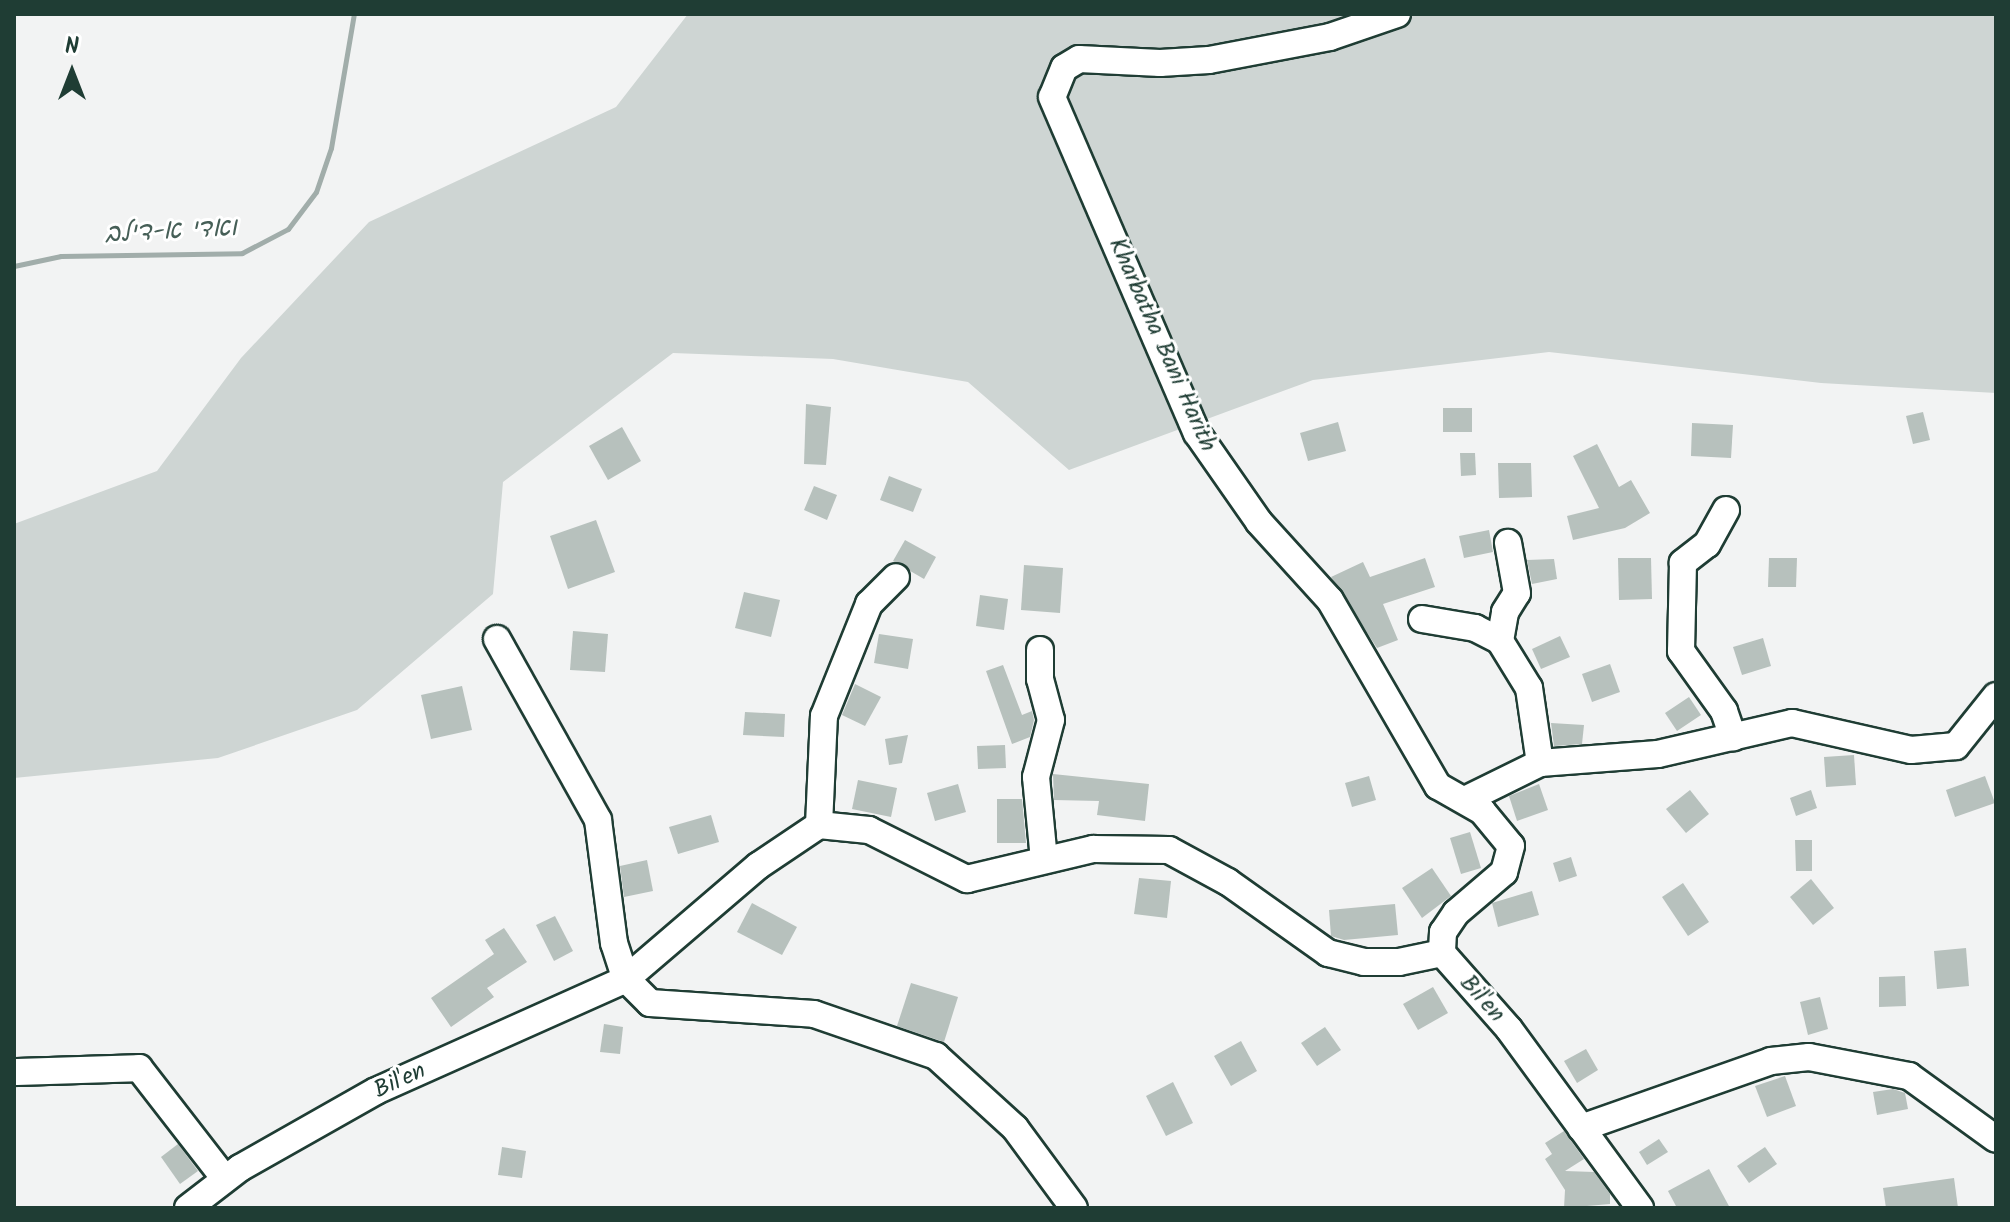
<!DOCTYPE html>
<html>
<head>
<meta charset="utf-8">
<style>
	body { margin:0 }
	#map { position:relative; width:2010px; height:1222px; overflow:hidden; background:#f2f3f3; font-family:Kalam,"Playpen Sans Hebrew",sans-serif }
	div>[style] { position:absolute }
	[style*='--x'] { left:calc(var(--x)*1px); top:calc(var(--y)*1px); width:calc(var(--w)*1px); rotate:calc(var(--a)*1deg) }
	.green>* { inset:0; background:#ced5d3 }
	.stream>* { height:5px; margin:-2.5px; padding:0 2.5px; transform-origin:2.5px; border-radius:2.5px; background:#a1adaa }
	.building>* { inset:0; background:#b7c1bd }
	.roads { filter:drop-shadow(2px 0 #1f3d34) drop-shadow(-2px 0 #1f3d34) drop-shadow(0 2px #1f3d34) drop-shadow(0 -2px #1f3d34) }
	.minor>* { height:26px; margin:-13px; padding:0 13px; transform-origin:13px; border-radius:13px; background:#fff }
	span { translate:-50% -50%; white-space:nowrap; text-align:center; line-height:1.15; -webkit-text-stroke:6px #fff; paint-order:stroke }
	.street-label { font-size:24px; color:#1f3d34 }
	.water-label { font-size:26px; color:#465f57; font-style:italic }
	.frame { position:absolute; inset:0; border:16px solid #1f3d34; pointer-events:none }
	.north { position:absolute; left:32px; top:32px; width:80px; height:80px; -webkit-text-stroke:6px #fff; paint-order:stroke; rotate:0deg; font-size:22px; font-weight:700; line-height:32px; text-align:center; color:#1f3d34 }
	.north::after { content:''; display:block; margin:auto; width:28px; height:36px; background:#1f3d34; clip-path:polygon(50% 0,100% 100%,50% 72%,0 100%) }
</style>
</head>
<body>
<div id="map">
	<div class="green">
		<div style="clip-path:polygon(688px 14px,1996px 14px,1996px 393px,1821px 383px,1549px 352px,1313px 380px,1069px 470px,968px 382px,833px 359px,673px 353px,503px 482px,493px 594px,357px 710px,218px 758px,14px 778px,14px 524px,157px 471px,241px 358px,369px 222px,616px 107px)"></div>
	</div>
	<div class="stream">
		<div style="--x:14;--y:266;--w:48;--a:-12"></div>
		<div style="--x:61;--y:256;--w:181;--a:-0.9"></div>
		<div style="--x:242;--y:253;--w:52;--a:-27.6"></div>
		<div style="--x:288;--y:229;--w:46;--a:-52.9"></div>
		<div style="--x:316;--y:192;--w:46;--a:-71.2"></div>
		<div style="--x:331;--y:148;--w:136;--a:-80.3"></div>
	</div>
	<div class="building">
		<div style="clip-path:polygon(806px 404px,831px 407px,826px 465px,804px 464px)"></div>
		<div style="clip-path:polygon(1443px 408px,1472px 408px,1472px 432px,1443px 432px)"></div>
		<div style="clip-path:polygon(1923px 412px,1930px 440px,1913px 444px,1906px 416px)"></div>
		<div style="clip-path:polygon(1338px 422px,1346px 451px,1308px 461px,1300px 433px)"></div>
		<div style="clip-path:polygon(1692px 423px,1733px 425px,1731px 458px,1691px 456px)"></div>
		<div style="clip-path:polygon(622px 427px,641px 461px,608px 480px,589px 446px)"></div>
		<div style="clip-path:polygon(1597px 444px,1619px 487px,1631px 480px,1650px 513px,1625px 528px,1573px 540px,1567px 516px,1599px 508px,1573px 456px)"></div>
		<div style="clip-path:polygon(1460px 453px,1475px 453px,1476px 475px,1461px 476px)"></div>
		<div style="clip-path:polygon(1498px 463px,1531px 463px,1532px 497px,1499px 498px)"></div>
		<div style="clip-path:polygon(889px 476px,922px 489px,913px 512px,880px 500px)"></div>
		<div style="clip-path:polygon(814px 486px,837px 495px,827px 520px,804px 510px)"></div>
		<div style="clip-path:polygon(596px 520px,615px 572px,568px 589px,550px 536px)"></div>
		<div style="clip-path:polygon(1489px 530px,1493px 552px,1464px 558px,1459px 536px)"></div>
		<div style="clip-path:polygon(905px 540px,936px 557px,924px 579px,893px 561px)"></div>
		<div style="clip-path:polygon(1425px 558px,1435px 587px,1383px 604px,1398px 640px,1377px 648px,1331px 577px,1363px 562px,1370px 577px)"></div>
		<div style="clip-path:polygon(1618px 558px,1651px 558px,1652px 599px,1619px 600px)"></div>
		<div style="clip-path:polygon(1769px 558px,1797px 558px,1796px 587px,1768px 587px)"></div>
		<div style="clip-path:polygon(1554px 559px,1557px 579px,1532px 584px,1527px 560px)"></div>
		<div style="clip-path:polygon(1024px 565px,1063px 568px,1060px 613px,1021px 610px)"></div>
		<div style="clip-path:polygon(744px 592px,780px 600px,771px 637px,735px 628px)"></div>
		<div style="clip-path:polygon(980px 595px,1008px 599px,1004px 630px,976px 626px)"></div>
		<div style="clip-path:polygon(573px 631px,608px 634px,605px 672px,570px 670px)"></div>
		<div style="clip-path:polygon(879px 634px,913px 639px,908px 669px,874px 663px)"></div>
		<div style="clip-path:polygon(1560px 636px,1570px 657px,1541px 669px,1532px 649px)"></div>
		<div style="clip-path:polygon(1763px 638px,1771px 666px,1742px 675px,1733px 647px)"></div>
		<div style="clip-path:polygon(1610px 664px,1620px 692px,1592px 702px,1582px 674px)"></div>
		<div style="clip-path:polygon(1003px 665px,1022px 715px,1032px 711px,1034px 720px,1030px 737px,1012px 744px,986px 671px)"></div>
		<div style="clip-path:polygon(855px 684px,881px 697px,865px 726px,842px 715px)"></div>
		<div style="clip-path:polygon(462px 686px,472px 730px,431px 739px,421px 695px)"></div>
		<div style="clip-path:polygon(1689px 697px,1701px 715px,1677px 731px,1665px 713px)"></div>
		<div style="clip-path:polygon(745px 712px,785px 714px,784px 737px,743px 735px)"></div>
		<div style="clip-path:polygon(1551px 723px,1584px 725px,1582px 744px,1554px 746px)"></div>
		<div style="clip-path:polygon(908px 735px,902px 763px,889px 765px,885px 739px)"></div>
		<div style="clip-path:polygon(1005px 745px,1006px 768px,978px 769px,977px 746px)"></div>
		<div style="clip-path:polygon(1854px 755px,1856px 785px,1826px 787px,1824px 757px)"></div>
		<div style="clip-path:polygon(1053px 774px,1149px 784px,1145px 821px,1097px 815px,1099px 801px,1054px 800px)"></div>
		<div style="clip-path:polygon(1369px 776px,1376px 800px,1352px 807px,1345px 783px)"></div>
		<div style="clip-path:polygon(1985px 776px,1995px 803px,1955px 817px,1946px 790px)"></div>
		<div style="clip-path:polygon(858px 780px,897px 788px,891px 817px,852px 809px)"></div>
		<div style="clip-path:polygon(958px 784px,966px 812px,935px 821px,927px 793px)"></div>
		<div style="clip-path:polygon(1539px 784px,1548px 810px,1517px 821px,1509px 796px)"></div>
		<div style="clip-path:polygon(1690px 790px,1709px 814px,1686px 833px,1666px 809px)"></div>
		<div style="clip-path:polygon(1811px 790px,1817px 808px,1796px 816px,1790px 798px)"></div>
		<div style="clip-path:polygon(997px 799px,1022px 799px,1026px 843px,997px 843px)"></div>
		<div style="clip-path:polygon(711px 815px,719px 842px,678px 854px,669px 827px)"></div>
		<div style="clip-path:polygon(1470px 832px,1481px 868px,1461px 874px,1450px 838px)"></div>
		<div style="clip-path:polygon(1795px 840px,1812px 840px,1812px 871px,1796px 871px)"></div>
		<div style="clip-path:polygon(1571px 857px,1577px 876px,1559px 882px,1553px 863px)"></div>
		<div style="clip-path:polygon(647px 860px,653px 891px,624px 897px,620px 866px)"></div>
		<div style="clip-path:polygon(1432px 868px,1451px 896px,1422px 918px,1402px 888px)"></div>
		<div style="clip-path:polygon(1139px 878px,1171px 881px,1167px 918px,1134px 914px)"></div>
		<div style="clip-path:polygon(1811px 879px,1834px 908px,1813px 925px,1790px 897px)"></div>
		<div style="clip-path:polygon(1683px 883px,1709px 922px,1688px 936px,1662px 897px)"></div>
		<div style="clip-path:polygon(1532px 891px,1539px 915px,1498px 927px,1492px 903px)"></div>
		<div style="clip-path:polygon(752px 903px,797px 927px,782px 955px,737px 932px)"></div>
		<div style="clip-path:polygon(1395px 904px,1398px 935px,1344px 940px,1331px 936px,1329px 910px)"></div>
		<div style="clip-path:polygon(555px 916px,573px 951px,554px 961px,536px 925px)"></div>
		<div style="clip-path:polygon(504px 928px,527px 962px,487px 988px,494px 997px,451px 1027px,431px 998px,494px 954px,485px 940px)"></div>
		<div style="clip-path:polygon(1966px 948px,1969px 986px,1937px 989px,1934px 951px)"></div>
		<div style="clip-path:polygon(1905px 976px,1906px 1006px,1879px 1007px,1879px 977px)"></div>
		<div style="clip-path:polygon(911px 983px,958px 997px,944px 1042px,897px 1026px)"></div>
		<div style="clip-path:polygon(1433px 987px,1448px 1013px,1418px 1030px,1403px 1004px)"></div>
		<div style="clip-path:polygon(1820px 997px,1828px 1029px,1808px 1035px,1800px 1002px)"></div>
		<div style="clip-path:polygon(604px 1024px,623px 1027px,620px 1054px,600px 1052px)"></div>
		<div style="clip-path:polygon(1325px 1027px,1341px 1050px,1317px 1066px,1301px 1043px)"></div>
		<div style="clip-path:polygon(1241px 1041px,1257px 1071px,1231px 1086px,1214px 1056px)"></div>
		<div style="clip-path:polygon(1586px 1049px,1598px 1070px,1577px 1083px,1564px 1061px)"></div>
		<div style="clip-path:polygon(1785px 1076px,1796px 1106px,1767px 1117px,1755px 1086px)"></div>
		<div style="clip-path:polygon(1173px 1082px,1193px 1123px,1166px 1136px,1146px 1096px)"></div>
		<div style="clip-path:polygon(1893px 1089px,1905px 1093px,1908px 1109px,1877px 1115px,1873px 1092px)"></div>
		<div style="clip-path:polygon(1564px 1131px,1584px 1159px,1565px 1171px,1594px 1172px,1610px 1194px,1610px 1204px,1564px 1208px,1565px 1190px,1545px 1159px,1552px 1154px,1545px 1143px)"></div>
		<div style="clip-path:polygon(1659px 1139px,1668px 1152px,1647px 1165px,1639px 1152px)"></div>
		<div style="clip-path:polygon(178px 1144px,198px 1171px,180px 1184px,161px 1157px)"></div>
		<div style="clip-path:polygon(502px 1147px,526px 1151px,522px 1178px,498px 1175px)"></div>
		<div style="clip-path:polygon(1765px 1147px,1777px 1164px,1749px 1183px,1737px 1166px)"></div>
		<div style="clip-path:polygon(1709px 1169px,1730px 1208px,1677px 1208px,1668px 1191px)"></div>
		<div style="clip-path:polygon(1954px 1178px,1958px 1208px,1886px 1208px,1883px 1188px)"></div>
	</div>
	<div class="roads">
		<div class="minor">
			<div style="--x:1397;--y:14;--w:71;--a:161.1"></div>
			<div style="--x:1330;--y:37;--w:123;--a:169.2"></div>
			<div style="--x:1209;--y:60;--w:49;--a:176.5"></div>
			<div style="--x:1160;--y:63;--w:81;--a:-177.2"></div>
			<div style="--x:1079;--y:59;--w:17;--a:149"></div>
			<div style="--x:1064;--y:68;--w:31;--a:112"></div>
			<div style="--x:1052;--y:97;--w:366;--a:66.7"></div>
			<div style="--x:1197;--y:433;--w:108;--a:55.1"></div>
			<div style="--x:1259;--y:522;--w:105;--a:47.7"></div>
			<div style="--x:1330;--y:600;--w:215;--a:59.9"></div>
			<div style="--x:1438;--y:786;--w:51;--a:29.6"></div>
			<div style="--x:1482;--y:811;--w:45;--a:50.4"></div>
			<div style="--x:1511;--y:846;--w:27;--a:105"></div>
			<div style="--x:1504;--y:872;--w:63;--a:139.5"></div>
			<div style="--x:1456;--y:913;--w:23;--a:124"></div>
			<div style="--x:1443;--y:932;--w:21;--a:93"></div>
			<div style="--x:1442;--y:953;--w:101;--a:48.6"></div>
			<div style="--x:1509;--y:1029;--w:222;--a:53.8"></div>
			<div style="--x:1726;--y:510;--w:39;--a:119"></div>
			<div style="--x:1707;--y:544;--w:31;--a:142"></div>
			<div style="--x:1683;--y:563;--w:88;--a:91.3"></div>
			<div style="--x:1681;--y:651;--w:74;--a:54.4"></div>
			<div style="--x:1724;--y:711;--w:28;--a:71"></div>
			<div style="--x:1422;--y:619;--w:54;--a:9.6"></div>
			<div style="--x:1475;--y:628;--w:28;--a:27"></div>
			<div style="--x:1500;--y:641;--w:55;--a:58.3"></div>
			<div style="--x:1529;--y:688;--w:76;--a:81.7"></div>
			<div style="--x:497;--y:639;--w:207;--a:60.8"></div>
			<div style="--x:598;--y:820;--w:124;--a:82.6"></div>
			<div style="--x:614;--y:943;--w:38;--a:72"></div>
			<div style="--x:626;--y:979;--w:174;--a:-40.6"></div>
			<div style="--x:758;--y:866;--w:73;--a:-33.9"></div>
			<div style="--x:819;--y:825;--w:50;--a:5.7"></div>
			<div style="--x:869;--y:830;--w:110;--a:26.6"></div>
			<div style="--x:967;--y:879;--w:130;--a:-13.4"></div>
			<div style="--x:1093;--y:849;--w:76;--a:0.8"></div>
			<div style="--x:1169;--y:850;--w:67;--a:28.5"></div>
			<div style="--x:1228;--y:882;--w:123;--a:35.4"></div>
			<div style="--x:1328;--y:953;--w:37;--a:14"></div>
			<div style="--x:1364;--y:962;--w:35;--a:0"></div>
			<div style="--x:1399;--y:962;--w:44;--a:-11.8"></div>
			<div style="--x:1500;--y:641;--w:29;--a:-80"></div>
			<div style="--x:1505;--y:612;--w:22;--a:-58"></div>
			<div style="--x:1517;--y:593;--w:51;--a:-100.2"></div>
			<div style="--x:1040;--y:650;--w:29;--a:90"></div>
			<div style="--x:1040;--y:679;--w:42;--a:75"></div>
			<div style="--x:1051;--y:720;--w:59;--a:104.7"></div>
			<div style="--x:1036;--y:777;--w:83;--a:84.5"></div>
			<div style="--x:1465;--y:800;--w:84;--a:-26.3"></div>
			<div style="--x:1540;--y:763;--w:118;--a:-4.4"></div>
			<div style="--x:1658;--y:754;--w:138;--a:-13"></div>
			<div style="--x:1792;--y:723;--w:122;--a:12.8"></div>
			<div style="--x:1911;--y:750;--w:45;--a:-5.1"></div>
			<div style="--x:1956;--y:746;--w:64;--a:-51.3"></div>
			<div style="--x:819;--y:825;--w:109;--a:-87.4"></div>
			<div style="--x:824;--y:716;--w:121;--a:-68.1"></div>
			<div style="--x:869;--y:604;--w:38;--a:-45"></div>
			<div style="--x:14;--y:1072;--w:125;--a:-1.8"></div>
			<div style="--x:139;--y:1068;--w:140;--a:52.2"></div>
			<div style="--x:1581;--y:1128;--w:201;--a:-19.4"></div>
			<div style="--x:1771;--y:1061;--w:38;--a:-6"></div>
			<div style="--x:1809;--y:1057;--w:102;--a:10.8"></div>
			<div style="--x:1909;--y:1076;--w:107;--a:35.9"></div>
			<div style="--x:188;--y:1208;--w:66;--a:-37.6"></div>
			<div style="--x:240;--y:1168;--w:156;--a:-29.5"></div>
			<div style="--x:376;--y:1091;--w:274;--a:-24.1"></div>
			<div style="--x:626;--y:979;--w:34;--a:45"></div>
			<div style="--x:650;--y:1003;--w:164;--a:3.8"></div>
			<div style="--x:814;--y:1014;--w:129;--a:19"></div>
			<div style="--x:936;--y:1056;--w:107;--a:42.3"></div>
			<div style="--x:1015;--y:1128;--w:99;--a:53.6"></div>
		</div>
	</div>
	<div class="street-label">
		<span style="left:1162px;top:345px;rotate:66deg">Kharbatha Bani Harith</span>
		<span style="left:1482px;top:999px;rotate:48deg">Bil'en</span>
		<span style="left:400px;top:1081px;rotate:-25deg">Bil'en</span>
	</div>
	<div class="water-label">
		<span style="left:171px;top:232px;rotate:-3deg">ואדי א-דילב</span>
	</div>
	<div class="frame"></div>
	<div class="north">N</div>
</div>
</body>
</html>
